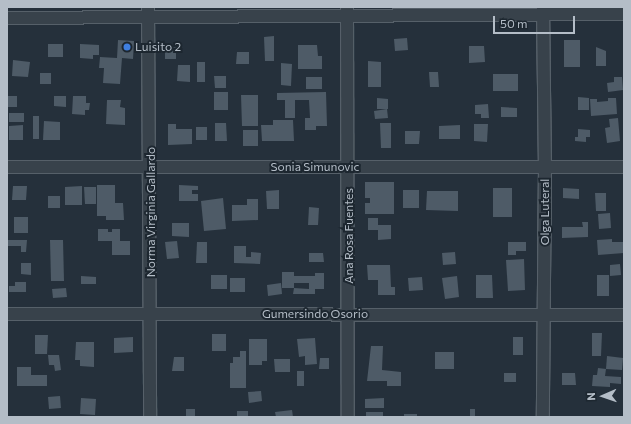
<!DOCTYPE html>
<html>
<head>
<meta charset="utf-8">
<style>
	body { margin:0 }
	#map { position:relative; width:631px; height:424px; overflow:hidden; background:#25303b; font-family:Commissioner,sans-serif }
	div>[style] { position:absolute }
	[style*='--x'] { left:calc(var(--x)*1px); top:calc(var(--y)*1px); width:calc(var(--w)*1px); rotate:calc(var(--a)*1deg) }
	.building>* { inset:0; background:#4e5b67 }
	.roads { filter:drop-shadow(1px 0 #566069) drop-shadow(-1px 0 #566069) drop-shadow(0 1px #566069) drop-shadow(0 -1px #566069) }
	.street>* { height:12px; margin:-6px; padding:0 6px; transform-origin:6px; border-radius:6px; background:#38424b }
	.dots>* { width:11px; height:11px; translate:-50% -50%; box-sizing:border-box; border:2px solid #1d2730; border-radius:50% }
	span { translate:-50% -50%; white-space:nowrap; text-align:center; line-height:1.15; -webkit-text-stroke:4px #1d2730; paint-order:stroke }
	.poi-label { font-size:12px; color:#b4bdc7 }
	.left { translate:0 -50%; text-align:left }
	.street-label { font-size:12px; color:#b4bdc7 }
	.frame { position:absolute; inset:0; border:8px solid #b4bdc7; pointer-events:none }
	.north { position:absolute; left:583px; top:376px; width:40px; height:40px; -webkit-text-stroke:3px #1d2730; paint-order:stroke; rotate:268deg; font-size:11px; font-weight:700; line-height:16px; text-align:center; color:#b4bdc7 }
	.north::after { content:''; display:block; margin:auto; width:14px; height:18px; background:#b4bdc7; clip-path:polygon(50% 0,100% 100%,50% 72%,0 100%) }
	.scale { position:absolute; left:493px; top:16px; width:82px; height:18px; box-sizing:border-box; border:2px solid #b4bdc7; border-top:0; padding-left:5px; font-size:12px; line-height:14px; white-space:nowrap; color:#b4bdc7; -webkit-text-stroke:3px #1d2730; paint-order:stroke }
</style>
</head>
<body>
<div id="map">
	<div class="building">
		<div style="clip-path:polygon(274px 36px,274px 61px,265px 61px,264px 37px)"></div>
		<div style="clip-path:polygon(407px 38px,408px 50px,395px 51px,394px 39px)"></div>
		<div style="clip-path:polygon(118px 40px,134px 41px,133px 59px,122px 58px,120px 84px,103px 83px,104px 68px,99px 68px,100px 57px,117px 58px)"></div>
		<div style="clip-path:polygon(564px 40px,580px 40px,580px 67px,564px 67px)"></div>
		<div style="clip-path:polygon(48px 44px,63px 44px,63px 57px,48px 57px)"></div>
		<div style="clip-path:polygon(80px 44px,99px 45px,99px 55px,93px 55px,93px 59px,80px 58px)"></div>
		<div style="clip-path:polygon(298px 45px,317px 45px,318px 56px,322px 56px,322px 69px,298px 69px)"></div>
		<div style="clip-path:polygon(469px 46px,484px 46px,485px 62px,469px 63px)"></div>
		<div style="clip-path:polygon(165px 47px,176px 47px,176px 59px,165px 59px)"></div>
		<div style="clip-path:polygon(596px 47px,606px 51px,606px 66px,596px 66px)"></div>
		<div style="clip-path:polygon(237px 52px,249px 52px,249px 64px,236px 64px)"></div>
		<div style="clip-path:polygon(13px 60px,30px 62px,28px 77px,12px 76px)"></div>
		<div style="clip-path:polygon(368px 61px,381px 62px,381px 87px,368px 87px)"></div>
		<div style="clip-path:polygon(197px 62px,205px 62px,205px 82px,197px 82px)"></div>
		<div style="clip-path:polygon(281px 63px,292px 64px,291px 86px,281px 85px)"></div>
		<div style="clip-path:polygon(178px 65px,190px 65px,190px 82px,177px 81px)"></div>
		<div style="clip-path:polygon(429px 72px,438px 72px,439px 87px,430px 87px)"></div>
		<div style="clip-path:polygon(40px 73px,51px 73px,51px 84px,40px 84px)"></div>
		<div style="clip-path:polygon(493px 74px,518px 74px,518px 91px,493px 91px)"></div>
		<div style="clip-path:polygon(214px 76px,226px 76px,226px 88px,215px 88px)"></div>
		<div style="clip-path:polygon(306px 77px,322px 77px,322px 89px,306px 89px)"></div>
		<div style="clip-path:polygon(614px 77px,622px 77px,623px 90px,608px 92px,607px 83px,614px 82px)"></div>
		<div style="clip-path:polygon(214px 92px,228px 92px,228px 110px,214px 110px)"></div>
		<div style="clip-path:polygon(326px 92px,327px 126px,316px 126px,316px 130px,305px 130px,305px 118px,310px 118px,309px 100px,295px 100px,295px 118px,285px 118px,285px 100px,277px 100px,277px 93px)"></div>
		<div style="clip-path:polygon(241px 95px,258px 95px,258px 126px,242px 126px)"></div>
		<div style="clip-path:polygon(7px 96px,17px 96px,17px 107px,7px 107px)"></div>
		<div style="clip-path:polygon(54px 96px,66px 96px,66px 107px,54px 106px)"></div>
		<div style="clip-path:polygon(73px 96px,86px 96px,86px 103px,90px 103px,89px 110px,85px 110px,85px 115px,72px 114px)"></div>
		<div style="clip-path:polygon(578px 97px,589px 98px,589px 110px,578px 110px)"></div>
		<div style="clip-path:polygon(377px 98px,388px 99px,388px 109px,377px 109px)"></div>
		<div style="clip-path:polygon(608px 98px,616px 98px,617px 114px,591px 116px,590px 99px,597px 99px,597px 102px,608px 101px)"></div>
		<div style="clip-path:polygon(107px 100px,121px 100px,120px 107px,125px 108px,125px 125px,106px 124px)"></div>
		<div style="clip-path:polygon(488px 104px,489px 118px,481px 118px,481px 114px,475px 114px,475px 105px)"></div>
		<div style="clip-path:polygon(501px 107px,517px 108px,517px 117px,501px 117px)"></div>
		<div style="clip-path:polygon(387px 109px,388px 118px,375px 119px,374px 111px)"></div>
		<div style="clip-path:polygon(9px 113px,24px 113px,24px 122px,9px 122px)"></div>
		<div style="clip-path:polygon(33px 116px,39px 116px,39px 139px,33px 139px)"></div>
		<div style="clip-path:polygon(618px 118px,620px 141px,607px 143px,605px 128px,610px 127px,609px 119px)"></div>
		<div style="clip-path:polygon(273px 120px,293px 120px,294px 141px,262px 141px,261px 125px,273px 125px)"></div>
		<div style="clip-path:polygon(44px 121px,60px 122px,60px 140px,43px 140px)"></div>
		<div style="clip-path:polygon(215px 123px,226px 123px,227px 141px,215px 141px)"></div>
		<div style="clip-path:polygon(380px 123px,391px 123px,391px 148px,381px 148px)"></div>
		<div style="clip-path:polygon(168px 124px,176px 124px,176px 129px,192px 129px,192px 144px,168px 145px)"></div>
		<div style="clip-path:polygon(474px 124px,488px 124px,487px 142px,474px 141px)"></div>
		<div style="clip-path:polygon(23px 125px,23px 140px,9px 140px,9px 126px)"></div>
		<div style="clip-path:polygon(460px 125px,460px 139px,439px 139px,439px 126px)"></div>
		<div style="clip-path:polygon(196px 127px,207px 127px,207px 140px,196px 140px)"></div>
		<div style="clip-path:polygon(578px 129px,590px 130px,590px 137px,586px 137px,586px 142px,575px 141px,575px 137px,578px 137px)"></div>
		<div style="clip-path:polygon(243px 130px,258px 130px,258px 146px,243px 146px)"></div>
		<div style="clip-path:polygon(405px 131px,420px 131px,419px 144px,405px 144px)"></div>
		<div style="clip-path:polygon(365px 182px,394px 182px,394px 214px,365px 214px,365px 203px,370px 203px,370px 198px,365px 198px)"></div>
		<div style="clip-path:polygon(97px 185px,115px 185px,115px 203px,123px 203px,124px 220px,106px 220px,106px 216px,97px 216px)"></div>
		<div style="clip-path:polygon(179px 185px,198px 186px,198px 190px,192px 190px,192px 194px,198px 194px,198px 201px,179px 201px)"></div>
		<div style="clip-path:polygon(13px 186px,27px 186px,26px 200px,12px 200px)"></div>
		<div style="clip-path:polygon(82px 186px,82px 205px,65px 205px,65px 187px)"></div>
		<div style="clip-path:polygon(84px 187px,96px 187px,96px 204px,85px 204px)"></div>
		<div style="clip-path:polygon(493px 188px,512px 188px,512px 217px,493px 217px)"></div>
		<div style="clip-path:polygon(563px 188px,579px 189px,579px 199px,563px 198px)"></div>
		<div style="clip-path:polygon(279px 190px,279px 209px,267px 209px,266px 191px)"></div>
		<div style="clip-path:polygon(403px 190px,419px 190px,419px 208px,403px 208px)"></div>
		<div style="clip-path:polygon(427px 191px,458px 191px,458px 211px,426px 210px)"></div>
		<div style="clip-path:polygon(595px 193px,606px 193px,606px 211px,596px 211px)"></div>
		<div style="clip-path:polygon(48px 196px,60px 196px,60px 208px,48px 208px)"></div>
		<div style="clip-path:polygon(223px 198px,226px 229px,204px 231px,201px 201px)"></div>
		<div style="clip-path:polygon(247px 199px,258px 199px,258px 220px,232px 221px,232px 205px,247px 205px)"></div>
		<div style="clip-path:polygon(309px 207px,319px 208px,318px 225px,308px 225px)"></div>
		<div style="clip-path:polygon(610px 213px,611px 228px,599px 229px,598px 214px)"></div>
		<div style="clip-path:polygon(14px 217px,28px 217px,28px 233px,14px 233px)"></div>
		<div style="clip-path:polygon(368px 218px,378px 218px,378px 225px,391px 225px,391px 239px,378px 240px,378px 230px,368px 230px)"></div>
		<div style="clip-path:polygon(582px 222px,588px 222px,588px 237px,562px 238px,562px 227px,583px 227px)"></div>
		<div style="clip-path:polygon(172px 223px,189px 223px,189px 237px,172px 236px)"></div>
		<div style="clip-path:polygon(98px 229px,108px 229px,108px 232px,112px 232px,112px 229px,120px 229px,120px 241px,130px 241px,130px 255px,112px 255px,112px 241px,98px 241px)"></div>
		<div style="clip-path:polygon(612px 239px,612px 242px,624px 242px,624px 253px,598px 255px,597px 240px)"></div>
		<div style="clip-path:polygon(7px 240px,27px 240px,26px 252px,21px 252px,21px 246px,7px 246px)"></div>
		<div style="clip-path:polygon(50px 240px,63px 240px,64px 281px,51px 281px)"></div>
		<div style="clip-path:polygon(177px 241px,179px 258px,167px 259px,165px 242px)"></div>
		<div style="clip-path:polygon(197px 242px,207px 242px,207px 263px,196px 263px)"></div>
		<div style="clip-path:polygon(508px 242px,526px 242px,526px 251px,516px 251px,516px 255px,508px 255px)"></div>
		<div style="clip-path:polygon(234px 246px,246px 246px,246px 257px,251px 257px,251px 252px,261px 253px,260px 264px,234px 263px)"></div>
		<div style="clip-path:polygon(455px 252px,456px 264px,443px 265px,442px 253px)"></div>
		<div style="clip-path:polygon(309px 253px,323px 253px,324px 262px,309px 262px)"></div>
		<div style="clip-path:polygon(524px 259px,525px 290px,508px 291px,506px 260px)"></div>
		<div style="clip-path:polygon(21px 263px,31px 263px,31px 275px,21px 274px)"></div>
		<div style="clip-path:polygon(620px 264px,621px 275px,610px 276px,610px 265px)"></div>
		<div style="clip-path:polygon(367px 265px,390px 265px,391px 287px,395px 287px,395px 295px,378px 295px,378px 280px,368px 280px)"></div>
		<div style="clip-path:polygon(282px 272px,294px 272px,294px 276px,315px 276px,315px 273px,324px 273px,324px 289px,315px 289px,315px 294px,293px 294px,294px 288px,309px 289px,309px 283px,294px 283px,294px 288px,282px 288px)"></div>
		<div style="clip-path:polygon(211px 275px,227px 275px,227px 289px,211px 289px)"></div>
		<div style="clip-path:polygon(476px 275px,492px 275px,493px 298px,476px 298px)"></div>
		<div style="clip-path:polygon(597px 275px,609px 275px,609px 296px,597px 296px)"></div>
		<div style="clip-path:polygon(81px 276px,96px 277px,96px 284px,81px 284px)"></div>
		<div style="clip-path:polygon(457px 276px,459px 297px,445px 299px,442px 278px)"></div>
		<div style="clip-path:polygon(422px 277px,423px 290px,409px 291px,408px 278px)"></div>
		<div style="clip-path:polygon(230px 278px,245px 278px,245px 292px,230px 292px)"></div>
		<div style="clip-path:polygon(15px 282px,26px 282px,26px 292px,9px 292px,9px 286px,15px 286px)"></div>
		<div style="clip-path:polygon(281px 283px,282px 294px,268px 296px,267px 285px)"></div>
		<div style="clip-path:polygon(66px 288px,67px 297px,53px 298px,52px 289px)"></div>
		<div style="clip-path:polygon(592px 333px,602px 333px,601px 356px,592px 356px)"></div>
		<div style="clip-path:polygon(212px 334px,226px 334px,226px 351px,212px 351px)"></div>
		<div style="clip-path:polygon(35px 335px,48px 335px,47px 354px,35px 354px)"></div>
		<div style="clip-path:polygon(133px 337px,133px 352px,114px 353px,114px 338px)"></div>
		<div style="clip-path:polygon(513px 337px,523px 337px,523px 355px,513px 355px)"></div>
		<div style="clip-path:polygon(315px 338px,317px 364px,305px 365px,305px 356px,299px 357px,297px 339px)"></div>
		<div style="clip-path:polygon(249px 339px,267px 339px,267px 361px,262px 361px,262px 365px,249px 365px)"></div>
		<div style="clip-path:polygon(76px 342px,94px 342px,94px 367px,80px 366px,80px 360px,75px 360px)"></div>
		<div style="clip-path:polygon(371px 346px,383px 346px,382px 370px,401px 372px,401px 386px,387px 386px,387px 381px,367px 381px)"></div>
		<div style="clip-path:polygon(240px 351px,246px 351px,246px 388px,230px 388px,230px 363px,233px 363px,233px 357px,240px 357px)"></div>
		<div style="clip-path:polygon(435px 352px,454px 352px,454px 369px,435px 369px)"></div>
		<div style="clip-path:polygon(48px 355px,59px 355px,61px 370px,55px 371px,54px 365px,49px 365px)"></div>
		<div style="clip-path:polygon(607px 356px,623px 358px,622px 370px,606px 369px)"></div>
		<div style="clip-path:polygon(174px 357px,184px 357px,184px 371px,172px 371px)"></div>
		<div style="clip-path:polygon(320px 358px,329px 358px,329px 369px,319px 369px)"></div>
		<div style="clip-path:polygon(274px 359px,290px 359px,290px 372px,275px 372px)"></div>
		<div style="clip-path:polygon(17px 367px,31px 367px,31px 375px,47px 375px,47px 386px,17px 386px)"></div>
		<div style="clip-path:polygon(598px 368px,606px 369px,605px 376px,621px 377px,621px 384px,610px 383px,610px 387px,592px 386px,593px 375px,597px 375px)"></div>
		<div style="clip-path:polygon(297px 371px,304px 371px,304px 386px,297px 386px)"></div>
		<div style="clip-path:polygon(504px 373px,516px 373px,516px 382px,504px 382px)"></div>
		<div style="clip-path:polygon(562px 373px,575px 373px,576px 385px,562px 385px)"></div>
		<div style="clip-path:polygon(261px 391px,262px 401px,249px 403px,248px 392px)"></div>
		<div style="clip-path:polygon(60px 396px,61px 408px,49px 409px,48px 397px)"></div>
		<div style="clip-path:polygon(81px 398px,96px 399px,95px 415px,80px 414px)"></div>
		<div style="clip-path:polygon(384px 398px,384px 408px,365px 408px,365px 399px)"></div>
		<div style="clip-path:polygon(186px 409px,195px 409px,195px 417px,186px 417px)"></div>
		<div style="clip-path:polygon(470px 409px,475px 409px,475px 417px,470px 417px)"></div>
		<div style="clip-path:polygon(292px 410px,293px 417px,276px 417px,275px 412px)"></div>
		<div style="clip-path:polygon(237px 411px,248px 411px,248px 417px,237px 417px)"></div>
		<div style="clip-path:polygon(366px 412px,383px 412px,383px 417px,366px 417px)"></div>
		<div style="clip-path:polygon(404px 414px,417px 414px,417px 417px,404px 417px)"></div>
	</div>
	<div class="roads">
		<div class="street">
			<div style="--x:148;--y:7;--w:410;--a:89.7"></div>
			<div style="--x:347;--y:7;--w:410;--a:89.9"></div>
			<div style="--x:543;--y:7;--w:160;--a:89.3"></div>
			<div style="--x:545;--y:167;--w:250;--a:90.5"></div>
			<div style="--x:7;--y:18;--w:617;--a:-0.37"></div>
			<div style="--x:7;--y:167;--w:617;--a:0"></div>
			<div style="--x:7;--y:314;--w:617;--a:0.09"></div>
		</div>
	</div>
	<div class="dots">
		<div style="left:127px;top:47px;background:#3f7fe0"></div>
	</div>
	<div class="poi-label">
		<span class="left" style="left:135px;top:47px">Luisito 2</span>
	</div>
	<div class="street-label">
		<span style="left:315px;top:167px">Sonia Simunovic</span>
		<span style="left:151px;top:212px;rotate:-90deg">Norma Virginia Gallardo</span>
		<span style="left:545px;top:212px;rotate:-90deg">Olga Luteral</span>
		<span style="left:349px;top:236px;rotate:-90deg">Ana Rosa Fuentes</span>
		<span style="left:315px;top:314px">Gumersindo Osorio</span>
	</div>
	<div class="frame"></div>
	<div class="north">N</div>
	<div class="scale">50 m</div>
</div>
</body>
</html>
